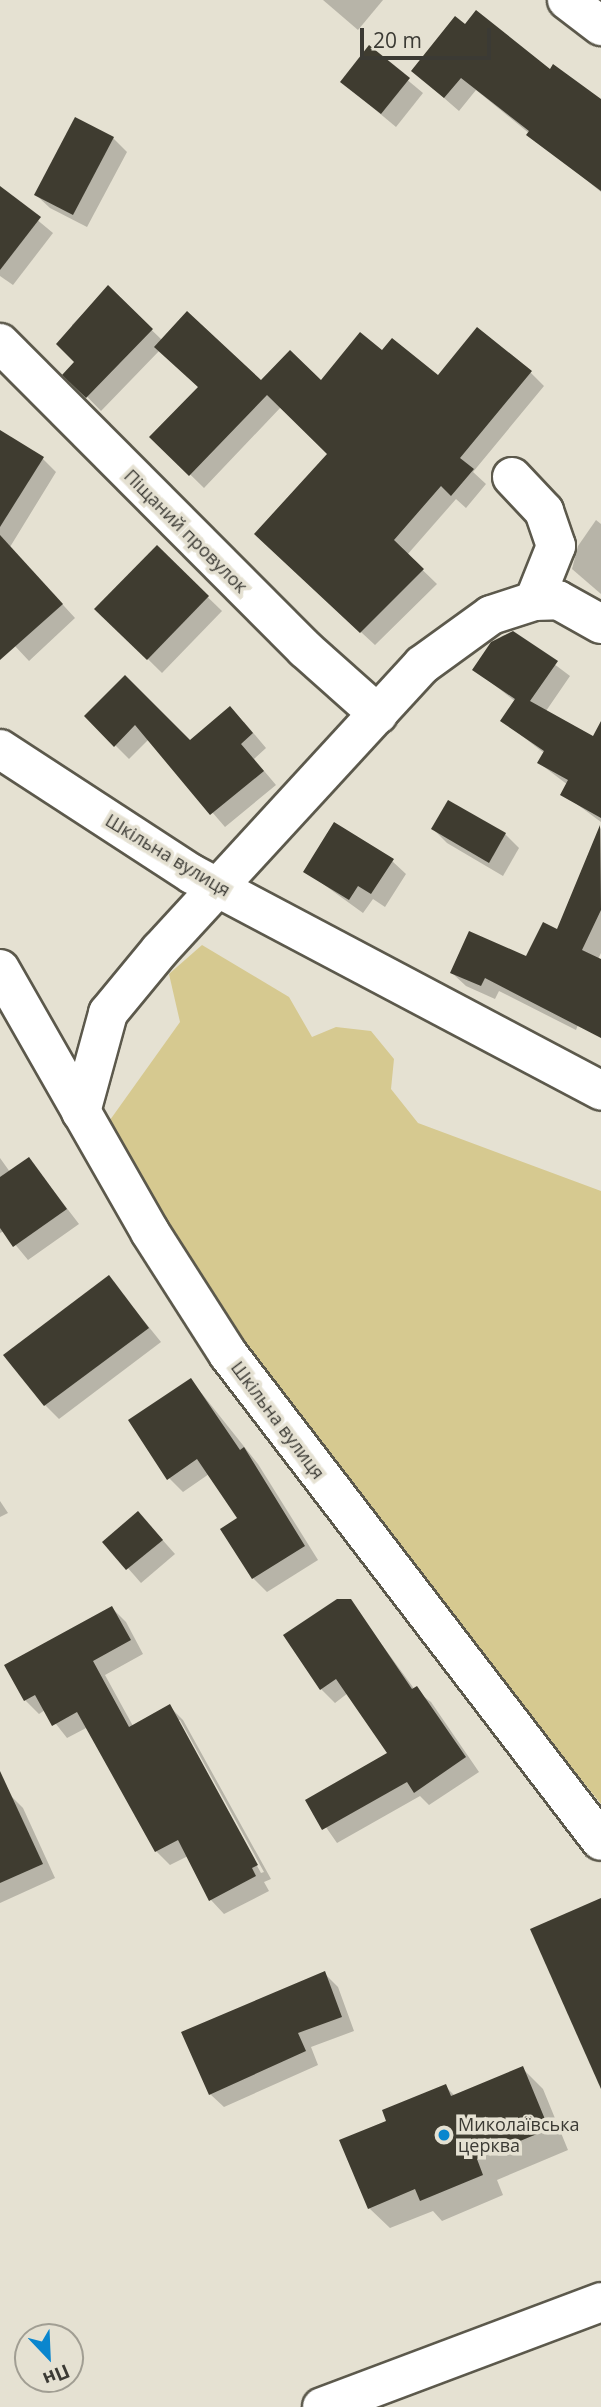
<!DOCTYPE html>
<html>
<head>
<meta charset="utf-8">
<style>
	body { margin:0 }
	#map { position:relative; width:601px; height:2407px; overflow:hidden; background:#e5e1d2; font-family:"Open Sans",sans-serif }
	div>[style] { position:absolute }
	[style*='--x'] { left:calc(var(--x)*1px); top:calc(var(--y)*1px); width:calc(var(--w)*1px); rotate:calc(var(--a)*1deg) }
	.green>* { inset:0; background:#d6c990 }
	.shadow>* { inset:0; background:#0003 }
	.building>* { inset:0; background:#3f3c30 }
	.roads { filter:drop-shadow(2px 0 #5c594c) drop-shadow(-2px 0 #5c594c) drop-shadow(0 2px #5c594c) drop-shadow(0 -2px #5c594c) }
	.street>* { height:38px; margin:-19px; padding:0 19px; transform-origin:19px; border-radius:19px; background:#fff }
	.dots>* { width:19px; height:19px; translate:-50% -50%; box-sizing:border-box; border:4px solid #e5e1d2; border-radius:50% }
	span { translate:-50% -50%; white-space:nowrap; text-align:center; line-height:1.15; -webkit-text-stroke:7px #e5e1d2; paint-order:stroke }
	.street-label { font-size:18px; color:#3b3a34 }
	.poi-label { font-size:18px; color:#3b3a34 }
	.left { translate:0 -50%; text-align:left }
	.north { position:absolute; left:14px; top:2323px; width:70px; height:70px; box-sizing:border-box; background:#e5e1d2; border:2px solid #a19e93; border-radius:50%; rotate:157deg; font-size:19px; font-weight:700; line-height:28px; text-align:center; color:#3b3a34 }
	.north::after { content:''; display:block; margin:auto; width:24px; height:32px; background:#0a86ce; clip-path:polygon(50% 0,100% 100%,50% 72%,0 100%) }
	.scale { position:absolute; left:360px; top:28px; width:131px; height:32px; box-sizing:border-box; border:4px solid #3b3a34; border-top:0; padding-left:9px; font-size:21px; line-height:24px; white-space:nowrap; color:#3b3a34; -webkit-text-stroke:5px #e5e1d2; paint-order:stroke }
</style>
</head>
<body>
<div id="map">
	<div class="green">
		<div style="clip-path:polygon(202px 945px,289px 997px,312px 1037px,336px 1027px,371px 1031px,394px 1059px,391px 1089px,418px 1123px,601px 1191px,601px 1804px,312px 1448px,100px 1134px,180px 1022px,169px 974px)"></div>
	</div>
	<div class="shadow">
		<div style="clip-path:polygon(323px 0,383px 0,358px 30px)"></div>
		<div style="clip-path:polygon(369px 48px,423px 93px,396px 127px,342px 82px)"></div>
		<div style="clip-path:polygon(413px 71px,550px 71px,601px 101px,601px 192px,476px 90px,459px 111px)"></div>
		<div style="clip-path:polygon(113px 138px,127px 152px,87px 227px,50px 208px,36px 195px)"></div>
		<div style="clip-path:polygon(0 189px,53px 233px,13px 285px,0 276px)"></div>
		<div style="clip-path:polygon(108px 288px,162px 340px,261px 382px,321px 382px,382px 353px,438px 377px,531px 373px,544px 386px,473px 472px,486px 484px,466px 508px,456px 499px,407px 555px,437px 584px,375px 645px,270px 548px,329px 454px,281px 407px,204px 488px,152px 437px,199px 388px,160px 350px,101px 411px,65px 374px,76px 362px,72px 325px)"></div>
		<div style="clip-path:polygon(0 444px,42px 458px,56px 472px,10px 547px,75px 618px,29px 661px,0 630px)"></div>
		<div style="clip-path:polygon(596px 520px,601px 524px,601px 594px,572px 569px,578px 546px)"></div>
		<div style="clip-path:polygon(157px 548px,222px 611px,162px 673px,97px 609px)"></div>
		<div style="clip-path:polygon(513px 633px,570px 676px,546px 711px,601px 743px,601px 822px,563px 794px,568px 785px,539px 763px,544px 753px,503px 721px,516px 702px,475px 670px,502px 636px)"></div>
		<div style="clip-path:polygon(125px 677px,190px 742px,244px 722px,266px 748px,254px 759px,276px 785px,225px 827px,149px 739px,129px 759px,86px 716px)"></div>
		<div style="clip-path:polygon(601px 827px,601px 953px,596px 963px,601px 968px,576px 1030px,499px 991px,495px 999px,466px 986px,452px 973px,526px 958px,558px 932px)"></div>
		<div style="clip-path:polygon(433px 829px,505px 834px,519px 848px,503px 876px,447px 843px)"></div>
		<div style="clip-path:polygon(392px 861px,406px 874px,385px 907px,373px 899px,363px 913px,305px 871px)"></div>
		<div style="clip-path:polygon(0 1158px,10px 1172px,29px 1159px,79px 1224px,28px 1260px,4px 1231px,0 1233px)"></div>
		<div style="clip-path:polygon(109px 1278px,161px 1342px,59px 1419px,45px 1405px)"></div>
		<div style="clip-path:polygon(191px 1380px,258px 1464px,318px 1560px,267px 1592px,253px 1578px,240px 1518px,209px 1474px,183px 1492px,169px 1478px)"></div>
		<div style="clip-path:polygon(0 1501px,8px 1513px,0 1517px)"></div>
		<div style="clip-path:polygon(151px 1527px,175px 1554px,141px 1583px,105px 1542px)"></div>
		<div style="clip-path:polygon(350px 1601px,415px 1690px,431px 1702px,479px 1772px,429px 1805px,420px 1796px,337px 1843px,307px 1800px,390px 1754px,348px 1693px,335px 1703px,321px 1689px)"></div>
		<div style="clip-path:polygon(evenodd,112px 1608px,126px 1622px,143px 1654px,105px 1675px,133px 1726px,169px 1706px,183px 1720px,271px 1879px,264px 1882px,269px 1891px,224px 1914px,211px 1900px,188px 1856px,170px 1865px,156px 1851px,88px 1727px,67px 1738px,45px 1710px,39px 1714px,25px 1700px,112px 1608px,176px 1720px,180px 1720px,264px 1872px,261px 1873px,176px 1720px)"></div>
		<div style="clip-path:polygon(9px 1794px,23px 1808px,55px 1878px,0 1903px,0 1798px)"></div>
		<div style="clip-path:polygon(324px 1973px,338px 1987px,354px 2031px,311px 2047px,318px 2065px,224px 2107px,210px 2094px)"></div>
		<div style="clip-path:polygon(522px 2068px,543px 2089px,568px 2150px,497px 2180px,503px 2195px,442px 2221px,433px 2211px,390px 2228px,369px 2208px,389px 2122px,445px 2086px,455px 2096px)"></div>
	</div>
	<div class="building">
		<div style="clip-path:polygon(476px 10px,550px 69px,553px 64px,601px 99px,601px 191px,526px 135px,529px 131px,461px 78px,444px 98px,411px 71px,455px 16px,465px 24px)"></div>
		<div style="clip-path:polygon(369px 45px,410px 78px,381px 114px,340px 82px)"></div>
		<div style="clip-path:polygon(75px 117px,114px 137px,73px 215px,34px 195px)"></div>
		<div style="clip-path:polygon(0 186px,41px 217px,0 270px)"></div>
		<div style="clip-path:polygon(108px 285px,153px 329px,86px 398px,62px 375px,74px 362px,56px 344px)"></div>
		<div style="clip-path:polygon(187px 311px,261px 380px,290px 350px,321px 380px,360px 332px,382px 350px,392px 338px,438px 375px,477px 327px,532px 371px,460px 458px,474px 469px,451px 496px,441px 486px,394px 540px,424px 569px,360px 633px,254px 534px,327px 454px,267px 395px,189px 476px,149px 437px,198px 387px,154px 347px)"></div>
		<div style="clip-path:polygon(0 430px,44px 457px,0 527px)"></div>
		<div style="clip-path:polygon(0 535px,63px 604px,0 660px)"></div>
		<div style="clip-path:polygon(157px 545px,209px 596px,147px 660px,94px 609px)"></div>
		<div style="clip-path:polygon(513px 631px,558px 661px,530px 701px,593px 736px,601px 721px,601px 818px,560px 795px,568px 780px,537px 763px,544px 751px,500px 721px,515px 699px,472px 670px,491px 642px)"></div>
		<div style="clip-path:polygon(125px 675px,190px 740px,230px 706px,253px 733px,241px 744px,264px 771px,210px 815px,135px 725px,114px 747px,84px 716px)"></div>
		<div style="clip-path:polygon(448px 800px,506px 833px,489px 863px,431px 829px)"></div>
		<div style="clip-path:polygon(334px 822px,394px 859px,371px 894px,358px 886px,349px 900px,303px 872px)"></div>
		<div style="clip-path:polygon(600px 825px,601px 910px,582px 950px,601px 959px,601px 1038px,485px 978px,481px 986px,450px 973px,469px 931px,526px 956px,543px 922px,557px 929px)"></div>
		<div style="clip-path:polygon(29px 1157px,67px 1209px,13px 1247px,0 1228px,0 1177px)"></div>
		<div style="clip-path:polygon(109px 1275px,149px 1328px,44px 1406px,3px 1355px)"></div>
		<div style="clip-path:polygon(191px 1378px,240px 1450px,244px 1447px,305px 1546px,252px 1579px,220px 1529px,237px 1518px,197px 1459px,167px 1480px,128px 1420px)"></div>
		<div style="clip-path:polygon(138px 1511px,163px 1540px,126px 1570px,102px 1542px)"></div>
		<div style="clip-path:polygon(337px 1599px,351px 1599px,412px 1689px,417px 1686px,466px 1757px,414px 1793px,407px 1782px,322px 1830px,305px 1800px,387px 1753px,336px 1679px,320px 1690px,283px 1635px)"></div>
		<div style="clip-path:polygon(112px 1606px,131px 1640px,93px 1661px,129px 1727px,170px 1704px,258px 1865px,252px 1868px,256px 1876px,209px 1901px,178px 1840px,155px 1852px,77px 1712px,52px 1726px,35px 1695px,24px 1701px,4px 1665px)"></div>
		<div style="clip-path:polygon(0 1771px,43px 1864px,0 1883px)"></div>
		<div style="clip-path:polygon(601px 1898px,601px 2089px,530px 1929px)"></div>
		<div style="clip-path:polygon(325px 1971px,342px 2017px,298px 2033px,306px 2051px,209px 2095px,181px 2032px)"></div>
		<div style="clip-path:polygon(523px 2066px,549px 2129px,477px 2159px,483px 2175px,420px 2201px,415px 2189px,368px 2209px,339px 2140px,386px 2121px,382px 2110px,446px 2084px,451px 2096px)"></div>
	</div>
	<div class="roads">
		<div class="street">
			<div style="--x:567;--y:0;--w:43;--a:37.4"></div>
			<div style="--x:0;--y:343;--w:432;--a:45.1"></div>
			<div style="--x:305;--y:649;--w:98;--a:41.7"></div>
			<div style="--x:512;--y:477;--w:47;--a:46.7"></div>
			<div style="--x:544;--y:511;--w:37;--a:71"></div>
			<div style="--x:556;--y:546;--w:59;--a:111.8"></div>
			<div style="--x:0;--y:749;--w:229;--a:33.1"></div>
			<div style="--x:192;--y:874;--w:463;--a:27.9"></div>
			<div style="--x:0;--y:969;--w:303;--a:60.3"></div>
			<div style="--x:150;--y:1232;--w:145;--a:57.4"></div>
			<div style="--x:228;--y:1354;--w:613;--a:52.55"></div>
			<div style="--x:81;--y:1112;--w:103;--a:-74.7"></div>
			<div style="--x:108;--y:1013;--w:82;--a:-50.5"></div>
			<div style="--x:160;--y:950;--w:387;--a:-47.4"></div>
			<div style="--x:422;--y:665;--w:85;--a:-35.9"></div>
			<div style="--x:491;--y:615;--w:45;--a:-18"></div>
			<div style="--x:534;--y:601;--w:24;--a:-2"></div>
			<div style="--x:558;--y:600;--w:49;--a:29.2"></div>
			<div style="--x:322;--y:2407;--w:298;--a:-20.6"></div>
		</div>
	</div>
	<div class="dots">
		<div style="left:444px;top:2135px;background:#0a86ce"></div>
	</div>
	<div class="street-label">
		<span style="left:186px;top:531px;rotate:45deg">Піщаний провулок</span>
		<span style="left:168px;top:855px;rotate:31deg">Шкільна вулиця</span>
		<span style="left:278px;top:1420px;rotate:53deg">Шкільна вулиця</span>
	</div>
	<div class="poi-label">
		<span class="left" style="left:458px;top:2135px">Миколаївська<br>церква</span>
	</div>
	<div class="north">Пн</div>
	<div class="scale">20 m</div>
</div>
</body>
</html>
